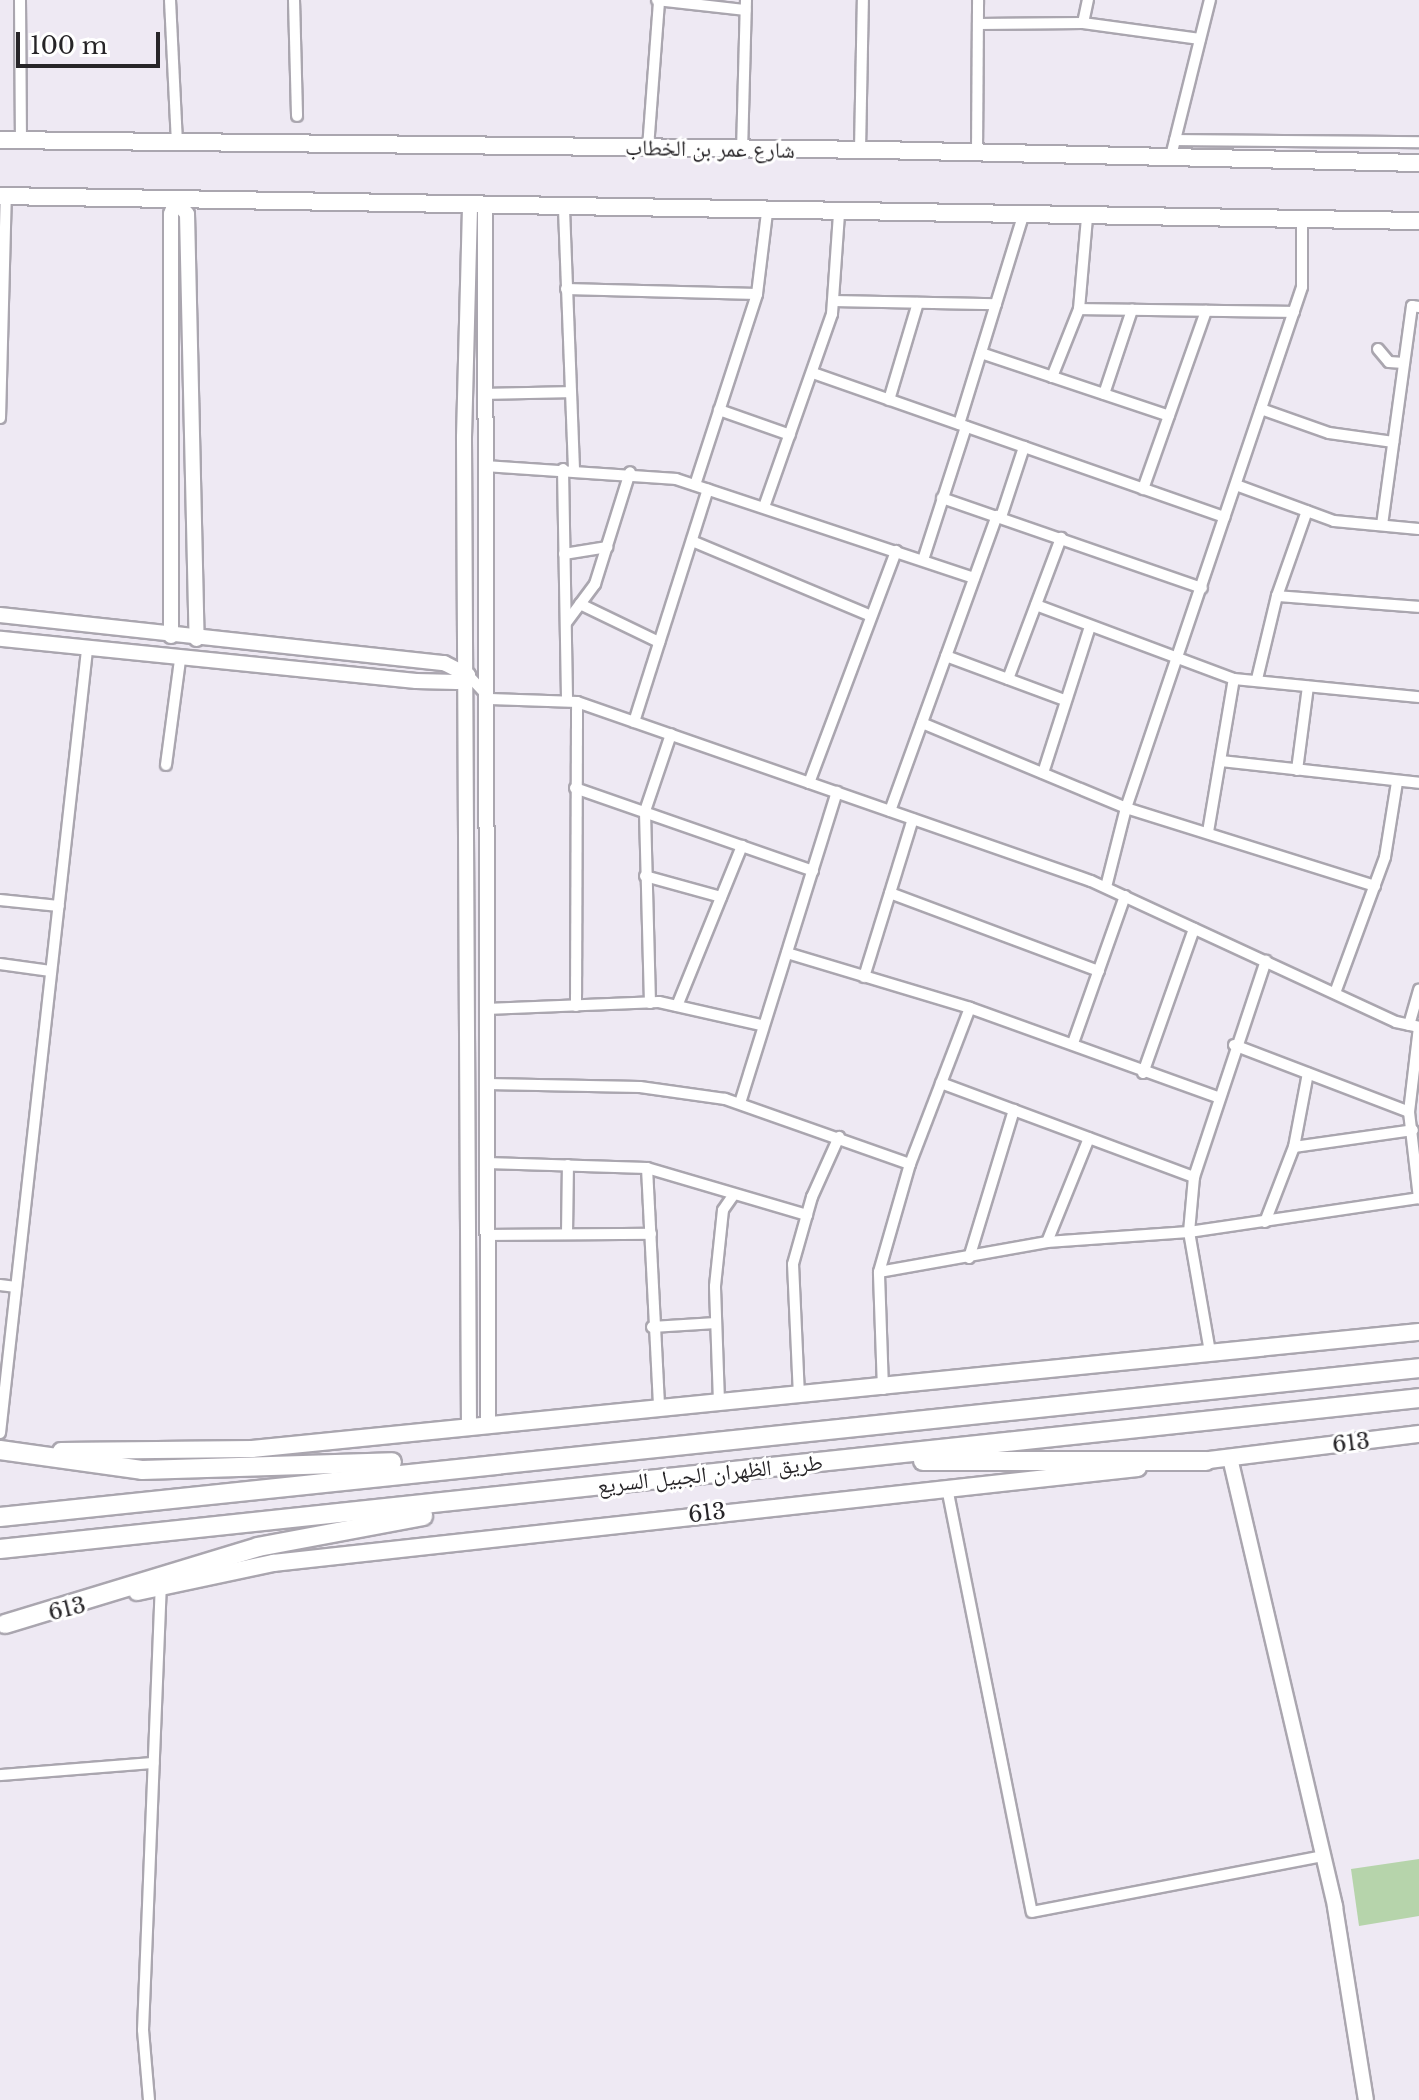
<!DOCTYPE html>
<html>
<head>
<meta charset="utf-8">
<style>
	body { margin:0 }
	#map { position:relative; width:1419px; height:2100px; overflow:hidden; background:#eee9f3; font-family:"Libre Baskerville","Noto Naskh Arabic",serif }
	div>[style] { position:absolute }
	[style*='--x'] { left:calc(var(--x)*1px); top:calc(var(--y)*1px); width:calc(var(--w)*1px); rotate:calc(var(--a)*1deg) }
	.green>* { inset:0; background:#b6d4ab }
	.roads { filter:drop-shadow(2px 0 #aaa6af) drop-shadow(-2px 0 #aaa6af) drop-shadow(0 2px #aaa6af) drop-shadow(0 -2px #aaa6af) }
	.street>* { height:10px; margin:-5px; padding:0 5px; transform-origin:5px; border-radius:5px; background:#fff }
	.secondary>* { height:14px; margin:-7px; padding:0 7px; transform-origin:7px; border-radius:7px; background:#fff }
	.primary>* { height:16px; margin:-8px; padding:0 8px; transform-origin:8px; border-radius:8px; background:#fff }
	.highway>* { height:18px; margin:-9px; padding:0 9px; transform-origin:9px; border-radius:9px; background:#fff }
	span { translate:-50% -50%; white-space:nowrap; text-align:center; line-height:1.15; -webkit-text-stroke:6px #fff; paint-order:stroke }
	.street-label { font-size:22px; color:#272528 }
	.scale { position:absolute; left:16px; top:32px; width:144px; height:36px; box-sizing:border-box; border:4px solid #272528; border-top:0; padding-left:10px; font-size:24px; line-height:28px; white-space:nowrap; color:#272528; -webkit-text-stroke:6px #fff; paint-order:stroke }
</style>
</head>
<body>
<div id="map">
	<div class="green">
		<div style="clip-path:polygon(1419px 1859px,1419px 1916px,1359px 1926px,1351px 1869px)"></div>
	</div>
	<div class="roads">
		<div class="street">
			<div style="--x:20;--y:0;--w:140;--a:89.6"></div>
			<div style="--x:170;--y:0;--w:143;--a:87.2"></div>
			<div style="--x:294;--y:0;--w:116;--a:88.5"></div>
			<div style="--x:657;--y:0;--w:89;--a:6.5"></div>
			<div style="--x:1083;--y:23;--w:24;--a:-78"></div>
			<div style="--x:978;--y:24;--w:105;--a:-0.5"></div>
			<div style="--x:1083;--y:23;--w:118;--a:7.8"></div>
			<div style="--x:1175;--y:140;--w:244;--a:0.5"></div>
			<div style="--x:648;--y:148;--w:148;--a:-85.7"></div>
			<div style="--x:860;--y:150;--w:150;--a:-88.9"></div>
			<div style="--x:742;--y:152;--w:152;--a:-88.5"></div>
			<div style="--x:977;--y:152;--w:152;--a:-89.6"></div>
			<div style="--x:1171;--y:156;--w:161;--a:-76"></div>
			<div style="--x:564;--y:209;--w:261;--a:87.8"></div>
			<div style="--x:566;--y:289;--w:191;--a:1.5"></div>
			<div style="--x:833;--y:301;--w:163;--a:1.1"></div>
			<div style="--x:1079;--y:309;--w:215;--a:0.8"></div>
			<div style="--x:1378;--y:349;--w:17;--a:50"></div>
			<div style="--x:1389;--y:362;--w:15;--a:4"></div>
			<div style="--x:981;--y:353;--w:198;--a:18.5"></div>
			<div style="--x:813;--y:373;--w:436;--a:19.3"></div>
			<div style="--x:1052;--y:377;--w:73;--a:-68.3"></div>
			<div style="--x:1079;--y:309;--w:92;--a:-85"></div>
			<div style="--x:486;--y:394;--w:85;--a:-1.3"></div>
			<div style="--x:1104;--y:394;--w:89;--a:-71.6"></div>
			<div style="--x:889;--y:400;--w:101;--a:-73.4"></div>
			<div style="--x:1261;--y:409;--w:72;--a:19.4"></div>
			<div style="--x:1329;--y:433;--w:65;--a:8"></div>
			<div style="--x:719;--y:410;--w:75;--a:19.4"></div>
			<div style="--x:0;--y:418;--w:222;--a:-88.5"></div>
			<div style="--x:959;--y:424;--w:218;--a:-72.9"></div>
			<div style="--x:486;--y:466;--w:190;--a:3.9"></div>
			<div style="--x:676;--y:479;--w:314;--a:18.4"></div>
			<div style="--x:563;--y:469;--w:231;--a:89"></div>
			<div style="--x:695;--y:485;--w:201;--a:-72"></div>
			<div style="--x:757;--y:294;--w:83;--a:-83"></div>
			<div style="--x:1236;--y:485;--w:104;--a:20.2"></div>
			<div style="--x:1334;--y:521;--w:85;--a:5.4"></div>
			<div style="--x:1143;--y:489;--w:189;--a:-70.5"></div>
			<div style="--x:942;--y:498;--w:275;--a:19.1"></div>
			<div style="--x:764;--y:507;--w:205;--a:-70.6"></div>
			<div style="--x:832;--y:314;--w:100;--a:-86"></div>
			<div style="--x:1001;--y:517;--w:74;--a:-71.8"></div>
			<div style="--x:1382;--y:525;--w:221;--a:-82.2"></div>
			<div style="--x:1412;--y:306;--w:7;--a:8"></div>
			<div style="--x:692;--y:541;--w:192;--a:22.7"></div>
			<div style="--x:564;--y:554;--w:44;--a:-9.2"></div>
			<div style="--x:923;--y:560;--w:140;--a:-72.1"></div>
			<div style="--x:1277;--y:596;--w:142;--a:4.4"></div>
			<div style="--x:580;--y:604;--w:88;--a:25.7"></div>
			<div style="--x:1036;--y:605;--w:211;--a:20.5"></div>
			<div style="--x:1234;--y:679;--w:186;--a:5.6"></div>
			<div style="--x:566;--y:623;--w:49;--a:-53.4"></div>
			<div style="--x:595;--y:584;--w:117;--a:-72.6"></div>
			<div style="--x:946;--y:656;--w:126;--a:20.4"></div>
			<div style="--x:468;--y:675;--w:33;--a:47"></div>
			<div style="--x:490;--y:699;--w:87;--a:2"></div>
			<div style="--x:577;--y:702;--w:544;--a:19.2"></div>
			<div style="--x:1091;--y:881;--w:336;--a:24.8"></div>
			<div style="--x:1396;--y:1022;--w:24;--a:12"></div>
			<div style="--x:1008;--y:679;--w:151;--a:-69.4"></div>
			<div style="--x:1257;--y:679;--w:85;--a:-76.5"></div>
			<div style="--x:1277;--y:596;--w:90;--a:-70.6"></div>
			<div style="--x:634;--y:722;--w:244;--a:-72.4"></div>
			<div style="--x:922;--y:723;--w:221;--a:22.6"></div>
			<div style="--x:1126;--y:808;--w:261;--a:17.4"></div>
			<div style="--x:1221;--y:761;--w:199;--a:6.3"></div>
			<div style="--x:166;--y:765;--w:106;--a:-82.4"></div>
			<div style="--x:1297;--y:770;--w:84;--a:-82.5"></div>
			<div style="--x:1043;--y:773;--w:153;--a:-72.2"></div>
			<div style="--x:809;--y:783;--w:248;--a:-69.4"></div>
			<div style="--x:575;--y:788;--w:252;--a:19.2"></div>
			<div style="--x:890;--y:811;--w:314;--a:-70.1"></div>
			<div style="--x:1208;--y:832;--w:155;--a:-80.4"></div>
			<div style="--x:645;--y:876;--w:79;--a:15.4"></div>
			<div style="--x:1106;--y:887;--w:81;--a:-75.8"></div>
			<div style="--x:1126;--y:808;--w:550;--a:-71.33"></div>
			<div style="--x:1302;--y:287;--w:67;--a:-90"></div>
			<div style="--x:890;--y:893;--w:223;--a:20.5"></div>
			<div style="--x:0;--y:900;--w:59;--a:5.8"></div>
			<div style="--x:787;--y:953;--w:191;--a:16.7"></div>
			<div style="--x:970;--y:1008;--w:263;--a:19.8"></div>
			<div style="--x:0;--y:964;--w:51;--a:7.8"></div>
			<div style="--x:864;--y:977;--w:165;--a:-72.8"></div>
			<div style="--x:1335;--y:993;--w:145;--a:-69.8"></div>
			<div style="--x:1385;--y:857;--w:76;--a:-80.9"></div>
			<div style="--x:650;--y:1003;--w:192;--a:-91.5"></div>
			<div style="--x:645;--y:811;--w:81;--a:-71.3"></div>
			<div style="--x:576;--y:1006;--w:304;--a:-89.8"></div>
			<div style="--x:677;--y:1006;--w:173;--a:-67.9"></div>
			<div style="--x:486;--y:1009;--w:173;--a:-2.3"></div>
			<div style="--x:659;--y:1002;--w:105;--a:12.7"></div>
			<div style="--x:1409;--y:1025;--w:37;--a:-74"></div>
			<div style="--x:1419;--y:1027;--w:86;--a:96.7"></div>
			<div style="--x:1409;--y:1112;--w:87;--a:83.4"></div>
			<div style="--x:1073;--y:1043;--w:156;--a:-70.5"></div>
			<div style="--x:1234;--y:1045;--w:187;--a:20.9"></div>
			<div style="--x:1143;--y:1073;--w:153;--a:-70.5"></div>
			<div style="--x:941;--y:1083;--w:270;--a:20.4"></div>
			<div style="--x:487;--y:1084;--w:153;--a:1.1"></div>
			<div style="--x:640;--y:1087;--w:86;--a:8"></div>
			<div style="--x:725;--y:1099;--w:196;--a:19.4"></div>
			<div style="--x:740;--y:1103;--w:326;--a:-72.7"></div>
			<div style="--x:1294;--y:1147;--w:120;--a:-8.1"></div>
			<div style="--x:487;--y:1163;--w:160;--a:1.8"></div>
			<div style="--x:647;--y:1168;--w:167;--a:16.4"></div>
			<div style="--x:647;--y:1168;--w:239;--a:87.1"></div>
			<div style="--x:1265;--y:1222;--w:80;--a:-68.9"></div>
			<div style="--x:1294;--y:1147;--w:75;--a:-79.3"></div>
			<div style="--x:567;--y:1234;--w:69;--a:-89.2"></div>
			<div style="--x:488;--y:1235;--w:163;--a:-0.4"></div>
			<div style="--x:1047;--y:1242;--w:112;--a:-68"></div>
			<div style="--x:969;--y:1258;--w:155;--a:-73.1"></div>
			<div style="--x:879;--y:1272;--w:171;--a:-10.1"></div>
			<div style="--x:1047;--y:1242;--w:142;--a:-4"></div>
			<div style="--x:1189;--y:1232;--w:232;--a:-8.4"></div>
			<div style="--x:0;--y:1285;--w:16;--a:7"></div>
			<div style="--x:652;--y:1327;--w:64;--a:-3.6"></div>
			<div style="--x:1210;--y:1352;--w:122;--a:-99.9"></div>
			<div style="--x:1189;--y:1232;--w:55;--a:-84.8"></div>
			<div style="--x:1194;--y:1177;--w:228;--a:-71.6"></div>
			<div style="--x:883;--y:1389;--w:117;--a:-92"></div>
			<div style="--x:879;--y:1272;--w:112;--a:-74"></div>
			<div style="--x:910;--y:1164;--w:167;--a:-69"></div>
			<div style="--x:799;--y:1396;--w:132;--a:-92.6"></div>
			<div style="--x:793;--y:1264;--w:70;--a:-74.2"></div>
			<div style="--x:812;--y:1197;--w:66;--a:-65.8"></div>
			<div style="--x:719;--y:1402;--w:116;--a:-92"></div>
			<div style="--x:715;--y:1286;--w:76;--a:-84"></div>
			<div style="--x:723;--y:1210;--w:19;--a:-55"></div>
			<div style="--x:0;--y:1433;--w:788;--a:-83.66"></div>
			<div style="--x:947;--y:1488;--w:432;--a:78.7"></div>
			<div style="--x:1032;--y:1912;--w:296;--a:-10.9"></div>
			<div style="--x:0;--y:1775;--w:154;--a:-4.5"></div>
			<div style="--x:149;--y:2100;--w:70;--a:-94.9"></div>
			<div style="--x:143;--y:2030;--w:444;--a:-87.7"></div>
		</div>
		<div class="secondary">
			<div style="--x:485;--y:207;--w:1219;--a:89.86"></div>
			<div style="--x:0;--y:615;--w:447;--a:6.2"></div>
			<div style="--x:444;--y:663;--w:27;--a:27"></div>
			<div style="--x:468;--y:675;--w:13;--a:148"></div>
			<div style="--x:457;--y:682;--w:41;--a:-178.6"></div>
			<div style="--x:416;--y:681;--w:418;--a:-174.2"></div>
			<div style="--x:171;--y:636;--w:422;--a:-90"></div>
			<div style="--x:171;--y:214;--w:14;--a:-69"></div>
			<div style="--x:176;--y:201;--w:17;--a:50"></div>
			<div style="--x:187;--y:214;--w:425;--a:88.7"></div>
			<div style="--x:469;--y:1428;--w:991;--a:-90.29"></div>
			<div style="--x:464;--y:437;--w:230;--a:-88.5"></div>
			<div style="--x:1230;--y:1458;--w:461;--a:76.8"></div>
			<div style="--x:1335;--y:1907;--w:195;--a:80.9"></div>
		</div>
		<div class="primary">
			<div style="--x:0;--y:140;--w:879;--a:0.65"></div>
			<div style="--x:879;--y:150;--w:540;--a:1.38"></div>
			<div style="--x:0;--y:196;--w:1419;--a:1.01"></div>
			<div style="--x:61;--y:1451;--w:191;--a:-0.6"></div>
			<div style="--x:252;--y:1449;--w:1173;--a:-5.73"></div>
			<div style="--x:1193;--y:1462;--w:228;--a:-7.1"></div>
			<div style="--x:137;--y:1592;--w:139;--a:-12"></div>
			<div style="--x:273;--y:1563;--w:870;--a:-6.27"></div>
		</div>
		<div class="highway">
			<div style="--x:0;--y:1450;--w:143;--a:8"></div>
			<div style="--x:142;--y:1470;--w:250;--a:-1.8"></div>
			<div style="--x:923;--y:1461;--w:283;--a:0"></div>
			<div style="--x:0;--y:1517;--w:1427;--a:-5.99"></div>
			<div style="--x:0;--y:1549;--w:1427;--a:-6.07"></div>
			<div style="--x:5;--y:1624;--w:264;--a:-16.9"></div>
			<div style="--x:258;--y:1547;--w:168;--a:-10.6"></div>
		</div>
	</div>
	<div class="street-label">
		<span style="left:710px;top:149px;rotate:1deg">شارع عمر بن الخطاب</span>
		<span style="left:1351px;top:1443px;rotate:-7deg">613</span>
		<span style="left:710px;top:1474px;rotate:-6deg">طريق الظهران الجبيل السريع</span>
		<span style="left:707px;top:1513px;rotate:-7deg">613</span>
		<span style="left:67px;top:1609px;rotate:-14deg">613</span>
	</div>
	<div class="scale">100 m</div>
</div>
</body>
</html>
